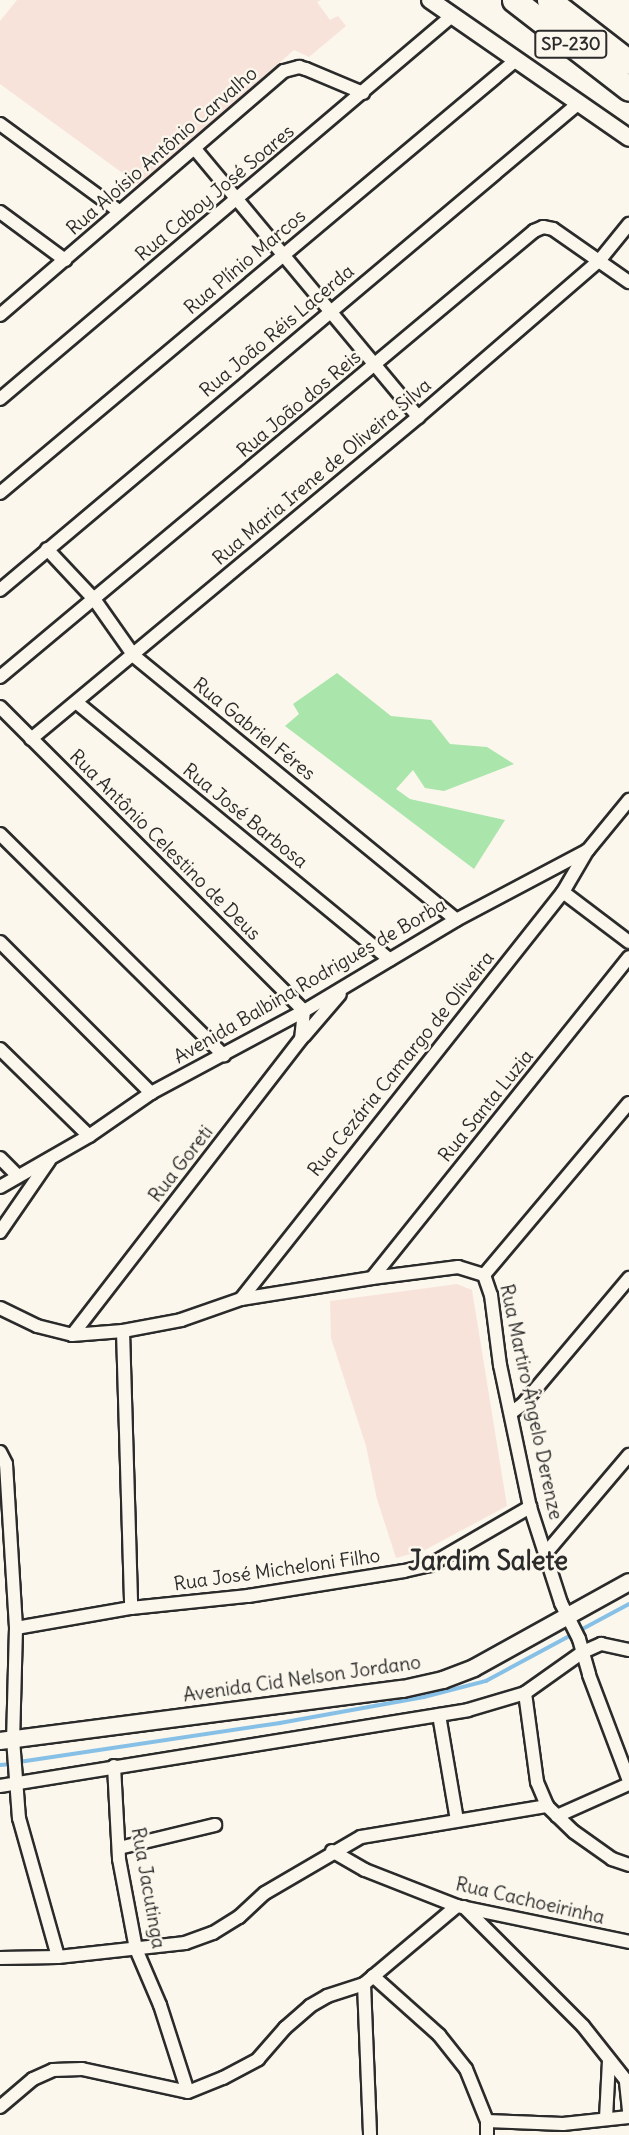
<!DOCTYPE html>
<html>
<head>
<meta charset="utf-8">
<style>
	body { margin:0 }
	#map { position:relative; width:629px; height:2135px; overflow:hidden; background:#fbf7ec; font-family:Delius,sans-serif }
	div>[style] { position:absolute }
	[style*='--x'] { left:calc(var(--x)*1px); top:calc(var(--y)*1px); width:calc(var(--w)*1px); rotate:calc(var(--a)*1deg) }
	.built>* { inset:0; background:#f8e3da }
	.green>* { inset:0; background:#aae6ab }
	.stream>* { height:3.5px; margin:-1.75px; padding:0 1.75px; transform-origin:1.75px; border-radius:1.75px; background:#87c0e6 }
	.roads { filter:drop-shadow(2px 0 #2b2b2b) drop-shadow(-2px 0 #2b2b2b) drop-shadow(0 2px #2b2b2b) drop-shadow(0 -2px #2b2b2b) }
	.minor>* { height:12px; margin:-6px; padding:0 6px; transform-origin:6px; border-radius:6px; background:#fbf7ec }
	.tertiary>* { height:16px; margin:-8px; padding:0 8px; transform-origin:8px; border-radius:8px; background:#fbf7ec }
	.motorway>* { height:23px; margin:-11.5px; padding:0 11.5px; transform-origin:11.5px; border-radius:11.5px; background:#fbf7ec }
	span { translate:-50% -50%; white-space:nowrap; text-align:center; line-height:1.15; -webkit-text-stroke:5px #fbf7ec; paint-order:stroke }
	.shield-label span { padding:2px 5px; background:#fbf7ec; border:2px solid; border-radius:5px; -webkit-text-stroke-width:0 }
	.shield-label { font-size:18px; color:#2b2b2b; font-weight:700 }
	.street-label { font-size:19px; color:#2b2b2b }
	.district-label { font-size:26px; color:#2b2b2b; font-weight:700 }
</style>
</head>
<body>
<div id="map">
	<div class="built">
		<div style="clip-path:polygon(17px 0,321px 0,317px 2px,330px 20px,338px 16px,346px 26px,309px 57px,294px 50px,139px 185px,0 84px,0 21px)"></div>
		<div style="clip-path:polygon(457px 1284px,472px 1290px,507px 1506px,425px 1550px,396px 1558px,377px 1499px,366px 1446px,331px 1338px,330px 1301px)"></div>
	</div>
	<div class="green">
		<div style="clip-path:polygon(337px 673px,391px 716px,431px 720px,450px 744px,487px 747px,514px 764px,444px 791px,425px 788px,413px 770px,396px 789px,410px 799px,505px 820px,474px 869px,285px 726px,299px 714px,293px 704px)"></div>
	</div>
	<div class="stream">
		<div style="--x:19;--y:1762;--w:264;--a:-8.5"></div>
		<div style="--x:280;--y:1723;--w:146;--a:-10.2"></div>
		<div style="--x:424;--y:1697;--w:64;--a:-14.5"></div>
		<div style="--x:486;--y:1681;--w:162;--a:-28.3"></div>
		<div style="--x:0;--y:1765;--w:12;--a:-5"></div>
	</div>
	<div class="roads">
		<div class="minor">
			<div style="--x:0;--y:124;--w:147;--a:36.2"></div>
			<div style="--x:195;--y:149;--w:349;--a:50.2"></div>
			<div style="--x:0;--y:212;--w:81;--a:36.4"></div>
			<div style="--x:0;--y:315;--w:374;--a:-40.7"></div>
			<div style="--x:284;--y:71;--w:16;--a:-15"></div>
			<div style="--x:299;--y:67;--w:7;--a:16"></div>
			<div style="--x:306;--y:69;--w:62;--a:22.8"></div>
			<div style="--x:0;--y:399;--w:594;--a:-40.29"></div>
			<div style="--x:0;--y:493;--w:674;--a:-40"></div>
			<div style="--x:47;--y:549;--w:69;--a:46.8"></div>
			<div style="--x:94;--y:599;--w:70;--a:54.9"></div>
			<div style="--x:134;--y:656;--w:416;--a:39.3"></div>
			<div style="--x:0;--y:590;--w:757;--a:-40.07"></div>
			<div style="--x:0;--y:677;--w:696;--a:-39.87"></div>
			<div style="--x:534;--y:231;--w:10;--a:-24"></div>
			<div style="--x:543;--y:227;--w:10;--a:11"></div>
			<div style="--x:553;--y:229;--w:93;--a:34.9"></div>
			<div style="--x:76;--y:702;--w:406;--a:39.4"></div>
			<div style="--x:0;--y:707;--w:430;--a:45"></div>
			<div style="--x:304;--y:1011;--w:28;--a:96"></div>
			<div style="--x:301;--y:1039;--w:374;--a:127.7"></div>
			<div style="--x:31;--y:739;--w:503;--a:-39.76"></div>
			<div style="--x:418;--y:417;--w:239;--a:-40.8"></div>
			<div style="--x:599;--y:261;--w:48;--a:-51"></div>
			<div style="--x:0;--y:834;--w:315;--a:44.7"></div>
			<div style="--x:563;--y:892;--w:83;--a:37.1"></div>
			<div style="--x:0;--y:942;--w:214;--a:45"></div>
			<div style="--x:304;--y:1036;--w:55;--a:-49.4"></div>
			<div style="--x:0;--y:1049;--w:124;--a:44.3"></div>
			<div style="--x:0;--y:1158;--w:25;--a:45"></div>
			<div style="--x:0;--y:1187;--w:103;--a:-29.8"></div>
			<div style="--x:89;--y:1136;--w:75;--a:-34.7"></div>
			<div style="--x:151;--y:1093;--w:174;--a:-28.2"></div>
			<div style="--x:304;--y:1011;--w:177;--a:-30.9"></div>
			<div style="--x:456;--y:920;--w:149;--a:-27.9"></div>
			<div style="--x:588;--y:850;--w:65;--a:-50.6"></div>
			<div style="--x:0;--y:1232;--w:86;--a:-55.4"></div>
			<div style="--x:484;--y:1275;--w:21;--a:71"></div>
			<div style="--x:491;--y:1295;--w:71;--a:82.7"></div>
			<div style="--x:500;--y:1365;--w:145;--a:78.1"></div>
			<div style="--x:530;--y:1507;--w:101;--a:72.1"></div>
			<div style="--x:561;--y:1603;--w:40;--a:63.4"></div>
			<div style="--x:579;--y:1639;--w:37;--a:74"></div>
			<div style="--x:589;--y:1675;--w:113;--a:69.3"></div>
			<div style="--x:484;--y:1275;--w:225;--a:-49.9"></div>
			<div style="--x:372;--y:1278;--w:411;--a:-51.3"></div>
			<div style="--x:241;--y:1299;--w:519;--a:-51.65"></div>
			<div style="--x:563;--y:892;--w:48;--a:-59.7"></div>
			<div style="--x:0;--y:1308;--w:41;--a:25.9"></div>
			<div style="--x:37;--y:1326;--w:36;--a:14"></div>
			<div style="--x:72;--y:1335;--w:51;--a:-4.5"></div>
			<div style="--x:123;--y:1331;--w:59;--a:-10.7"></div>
			<div style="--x:181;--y:1320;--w:64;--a:-19.3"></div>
			<div style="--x:241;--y:1299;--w:133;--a:-9.1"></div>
			<div style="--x:372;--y:1278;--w:87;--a:-7.3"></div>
			<div style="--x:458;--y:1267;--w:27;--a:17"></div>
			<div style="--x:123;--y:1331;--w:277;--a:88.3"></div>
			<div style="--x:511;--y:1413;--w:15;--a:-37"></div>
			<div style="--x:523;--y:1404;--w:165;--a:-49.9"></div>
			<div style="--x:0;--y:1452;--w:13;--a:63"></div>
			<div style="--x:6;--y:1464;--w:164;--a:86.5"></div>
			<div style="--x:16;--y:1628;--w:111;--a:91.5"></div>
			<div style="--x:13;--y:1739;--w:79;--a:85.7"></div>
			<div style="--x:19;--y:1818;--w:144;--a:74.3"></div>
			<div style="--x:545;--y:1554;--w:130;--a:-49.7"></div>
			<div style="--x:16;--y:1628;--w:117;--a:-9.9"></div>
			<div style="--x:131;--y:1608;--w:118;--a:-5.9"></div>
			<div style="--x:248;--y:1596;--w:158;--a:-9.1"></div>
			<div style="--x:404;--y:1571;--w:27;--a:-13"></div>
			<div style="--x:430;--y:1565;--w:116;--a:-30.1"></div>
			<div style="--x:525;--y:1693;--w:90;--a:82.3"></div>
			<div style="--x:537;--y:1782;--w:26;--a:67"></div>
			<div style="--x:547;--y:1806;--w:37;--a:44"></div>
			<div style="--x:574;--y:1832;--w:47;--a:35.4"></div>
			<div style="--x:612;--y:1859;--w:18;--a:19"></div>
			<div style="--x:439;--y:1715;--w:107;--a:80.3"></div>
			<div style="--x:114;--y:1766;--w:93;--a:86.9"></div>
			<div style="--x:119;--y:1859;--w:92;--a:79.3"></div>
			<div style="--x:136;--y:1949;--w:61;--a:66.8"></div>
			<div style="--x:160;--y:2005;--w:91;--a:72.2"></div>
			<div style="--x:0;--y:1786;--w:474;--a:-9.2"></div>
			<div style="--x:468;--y:1710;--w:59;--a:-16.6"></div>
			<div style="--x:525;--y:1693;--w:71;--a:-35.3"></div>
			<div style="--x:583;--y:1652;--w:20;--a:-24"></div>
			<div style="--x:601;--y:1644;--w:29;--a:12"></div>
			<div style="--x:557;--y:1816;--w:79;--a:-24"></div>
			<div style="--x:119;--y:1848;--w:99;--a:-13.5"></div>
			<div style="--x:332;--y:1851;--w:38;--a:30"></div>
			<div style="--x:365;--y:1870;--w:99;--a:21.4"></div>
			<div style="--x:457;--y:1906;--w:176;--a:11.8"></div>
			<div style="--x:464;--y:1907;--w:168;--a:45"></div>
			<div style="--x:583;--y:2026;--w:74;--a:51.6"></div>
			<div style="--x:0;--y:1958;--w:58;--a:-1"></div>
			<div style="--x:58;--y:1957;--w:128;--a:-6.3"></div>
			<div style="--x:185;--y:1943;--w:30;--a:-20"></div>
			<div style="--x:213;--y:1933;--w:31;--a:-32"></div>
			<div style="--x:239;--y:1917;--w:35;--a:-43"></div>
			<div style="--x:265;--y:1893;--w:111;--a:-30.3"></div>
			<div style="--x:361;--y:1837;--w:189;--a:-9.5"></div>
			<div style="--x:373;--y:1976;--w:89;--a:41.8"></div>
			<div style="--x:439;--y:2035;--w:43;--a:51.5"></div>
			<div style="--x:466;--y:2069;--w:56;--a:68"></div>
			<div style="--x:487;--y:2121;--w:14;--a:90"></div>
			<div style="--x:364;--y:1984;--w:151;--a:87.7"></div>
			<div style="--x:626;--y:2082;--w:31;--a:84"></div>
			<div style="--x:0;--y:2107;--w:43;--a:-40.3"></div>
			<div style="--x:33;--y:2079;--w:22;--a:-24"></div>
			<div style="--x:53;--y:2070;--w:29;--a:-2"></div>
			<div style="--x:82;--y:2069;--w:108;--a:12.2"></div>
			<div style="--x:188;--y:2092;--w:38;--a:-22"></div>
			<div style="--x:223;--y:2078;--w:40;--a:-28"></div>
			<div style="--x:258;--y:2059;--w:41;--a:-48.9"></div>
			<div style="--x:285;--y:2028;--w:33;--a:-41"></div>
			<div style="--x:310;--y:2006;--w:20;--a:-30"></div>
			<div style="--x:327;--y:1996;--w:39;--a:-18"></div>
			<div style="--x:364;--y:1984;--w:121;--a:-40"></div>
			<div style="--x:606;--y:2118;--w:57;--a:-87"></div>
			<div style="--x:487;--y:2121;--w:76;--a:2.3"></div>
			<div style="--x:563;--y:2124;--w:66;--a:-6.1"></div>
		</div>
		<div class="tertiary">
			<div style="--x:430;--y:0;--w:242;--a:34.7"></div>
			<div style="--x:0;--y:1741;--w:406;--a:-7.4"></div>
			<div style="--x:403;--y:1689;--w:41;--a:-12.7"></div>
			<div style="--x:443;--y:1680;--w:33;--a:-21"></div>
			<div style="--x:474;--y:1668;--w:177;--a:-29"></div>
		</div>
		<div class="motorway">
			<div style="--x:514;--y:0;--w:145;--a:37.7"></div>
			<div style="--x:549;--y:0;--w:101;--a:37.8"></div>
		</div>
	</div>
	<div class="shield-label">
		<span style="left:571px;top:44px">SP-230</span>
	</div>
	<div class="street-label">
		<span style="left:162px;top:151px;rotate:-41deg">Rua Aloísio Antônio Carvalho</span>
		<span style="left:215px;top:193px;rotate:-40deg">Rua Caboy José Soares</span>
		<span style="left:245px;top:262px;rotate:-40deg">Rua Plínio Marcos</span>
		<span style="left:277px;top:331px;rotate:-40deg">Rua João Réis Lacerda</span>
		<span style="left:299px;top:404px;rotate:-40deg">Rua João dos Reis</span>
		<span style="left:322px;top:472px;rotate:-40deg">Rua Maria Irene de Oliveira Silva</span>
		<span style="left:254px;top:729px;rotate:39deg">Rua Gabriel Féres</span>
		<span style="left:245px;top:816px;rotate:39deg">Rua José Barbosa</span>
		<span style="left:165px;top:845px;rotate:45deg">Rua Antônio Celestino de Deus</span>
		<span style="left:310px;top:981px;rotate:-30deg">Avenida Balbina Rodrigues de Borba</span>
		<span style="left:401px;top:1064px;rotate:-51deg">Rua Cezária Camargo de Oliveira</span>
		<span style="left:486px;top:1106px;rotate:-51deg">Rua Santa Luzia</span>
		<span style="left:181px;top:1164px;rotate:-52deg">Rua Goreti</span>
		<span style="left:531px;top:1402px;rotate:78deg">Rua Martiro Ângelo Derenze</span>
		<span style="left:277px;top:1570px;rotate:-8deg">Rua José Micheloni Filho</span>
		<span style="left:302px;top:1679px;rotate:-8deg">Avenida Cid Nelson Jordano</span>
		<span style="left:148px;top:1888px;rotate:80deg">Rua Jacutinga</span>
		<span style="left:530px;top:1901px;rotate:13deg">Rua Cachoeirinha</span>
	</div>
	<div class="district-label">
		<span style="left:488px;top:1561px">Jardim Salete</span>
	</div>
</div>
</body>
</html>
